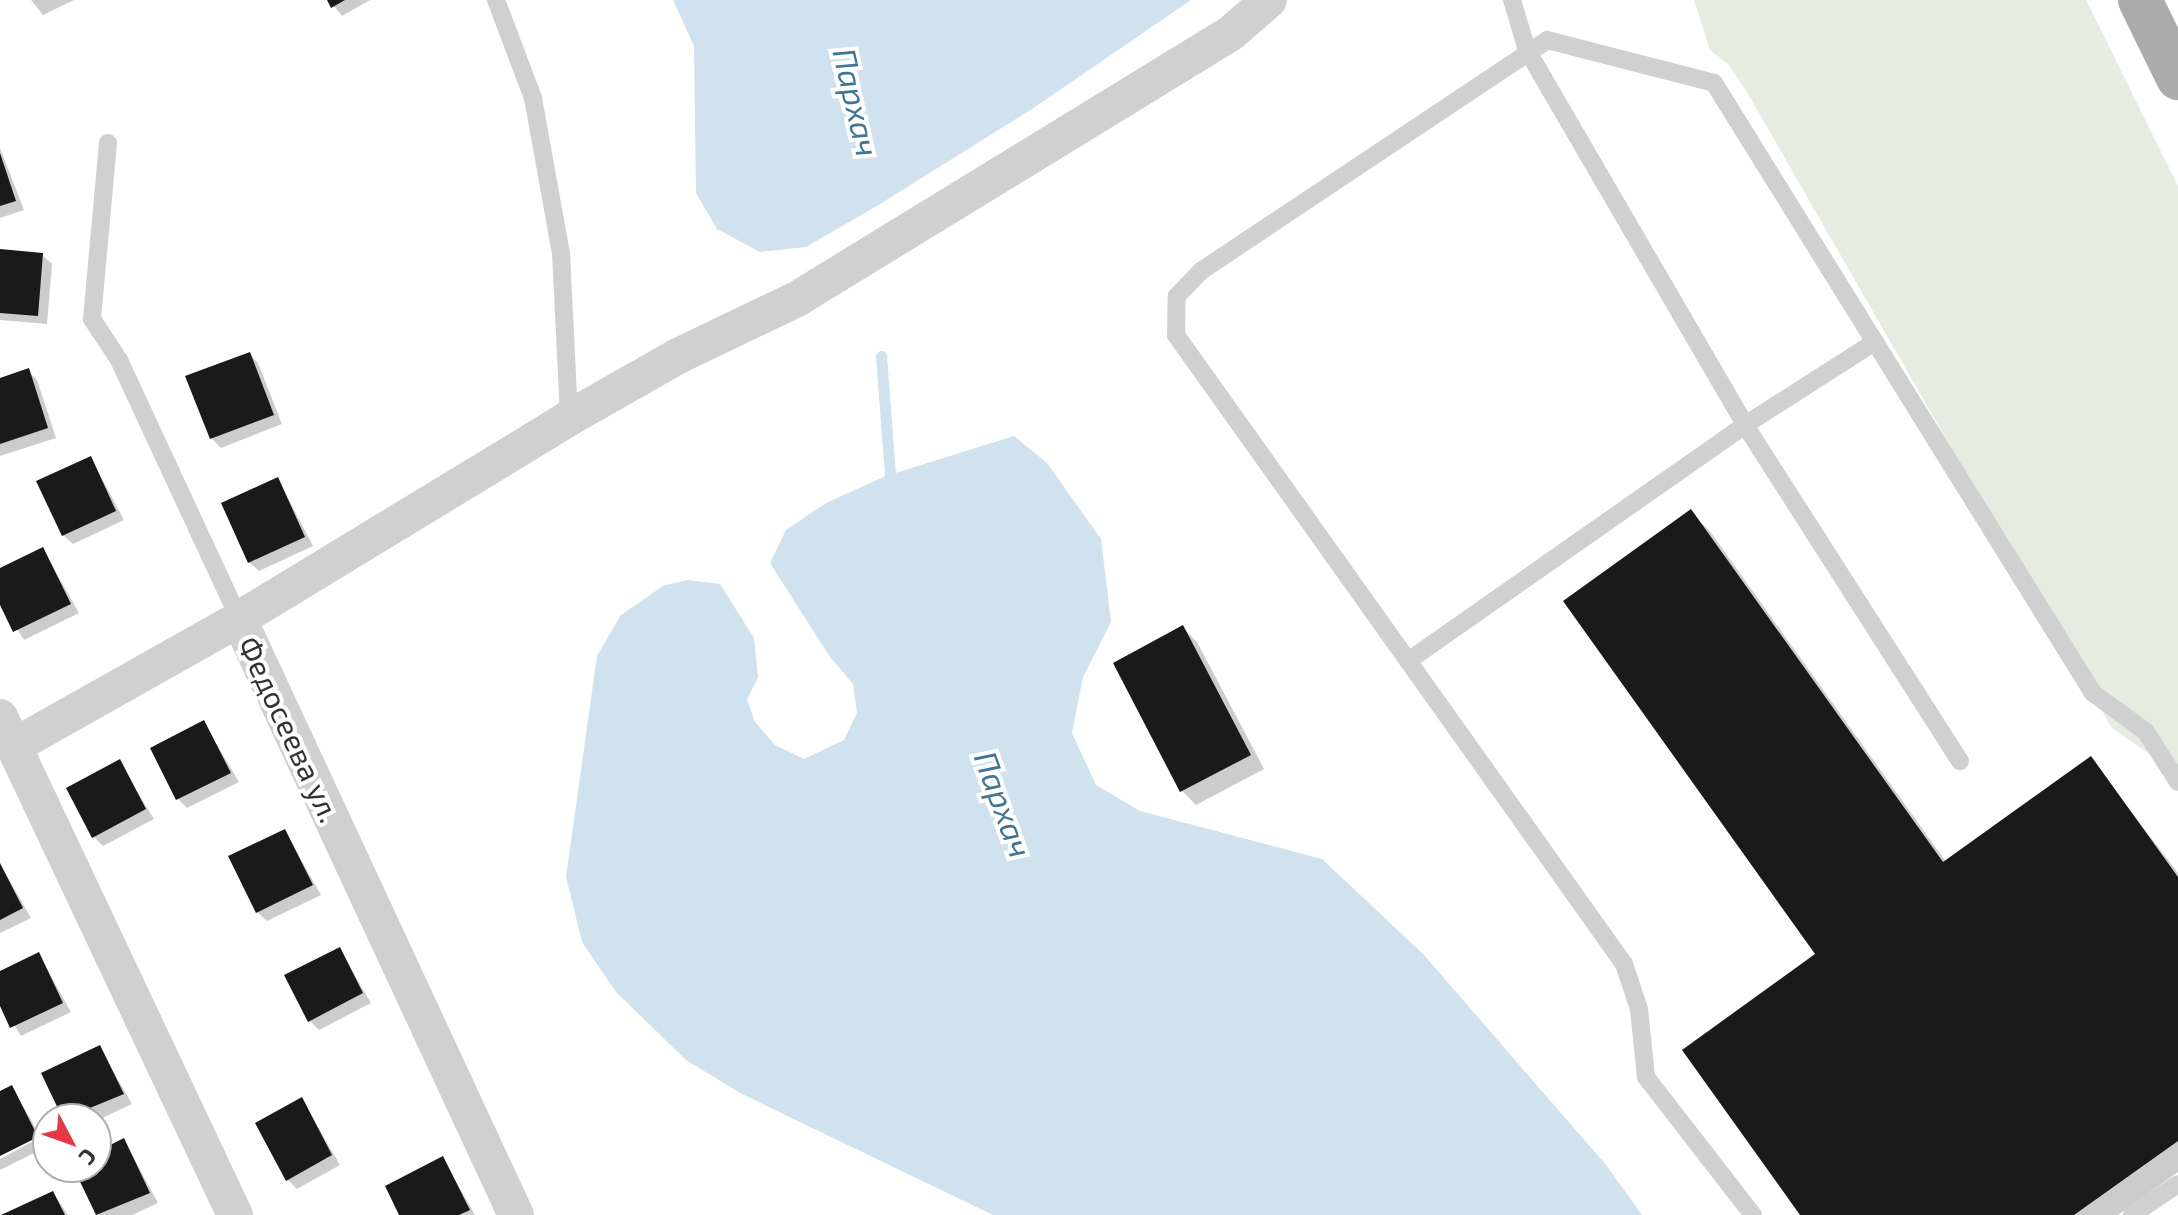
<!DOCTYPE html>
<html>
<head>
<meta charset="utf-8">
<style>
	body { margin:0 }
	#map { position:relative; width:2178px; height:1215px; overflow:hidden; background:#fff; font-family:"Exo 2",sans-serif }
	div>[style] { position:absolute }
	[style*='--x'] { left:calc(var(--x)*1px); top:calc(var(--y)*1px); width:calc(var(--w)*1px); rotate:calc(var(--a)*1deg) }
	.green>* { inset:0; background:#e6ecdf }
	.water>* { inset:0; background:#cfe2ee }
	.shadow>* { inset:0; background:#0003 }
	.stream>* { height:11px; margin:-5.5px; padding:0 5.5px; transform-origin:5.5px; border-radius:5.5px; background:#cfe2ee }
	.building>* { inset:0; background:#1a1a1a }
	.service>* { height:18px; margin:-9px; padding:0 9px; transform-origin:9px; border-radius:9px; background:#d0d0d0 }
	.minor>* { height:36px; margin:-18px; padding:0 18px; transform-origin:18px; border-radius:18px; background:#d0d0d0 }
	.primary>* { height:44px; margin:-22px; padding:0 22px; transform-origin:22px; border-radius:22px; background:#ababab }
	span { translate:-50% -50%; white-space:nowrap; text-align:center; line-height:1.15; -webkit-text-stroke:8px #fff; paint-order:stroke }
	.street-label { font-size:30px; color:#333 }
	.water-label { font-size:32px; color:#3f7597; font-style:italic }
	.north { position:absolute; left:32px; top:1103px; width:80px; height:80px; box-sizing:border-box; background:#fff; border:2px solid #adadad; border-radius:50%; rotate:131deg; font-size:22px; font-weight:700; line-height:32px; text-align:center; color:#333 }
	.north::after { content:''; display:block; margin:auto; width:28px; height:36px; background:#e63946; clip-path:polygon(50% 0,100% 100%,50% 72%,0 100%) }
</style>
</head>
<body>
<div id="map">
	<div class="green">
		<div style="clip-path:polygon(1694px 0,2086px 0,2178px 186px,2178px 774px,2112px 728px,1747px 92px,1729px 65px,1710px 50px)"></div>
	</div>
	<div class="water">
		<div style="clip-path:polygon(673px 0,1191px 0,1032px 109px,880px 204px,806px 247px,760px 252px,717px 229px,696px 193px,694px 46px)"></div>
		<div style="clip-path:polygon(1014px 436px,1047px 463px,1101px 539px,1111px 622px,1083px 677px,1072px 733px,1096px 785px,1140px 811px,1322px 859px,1424px 955px,1606px 1165px,1642px 1215px,993px 1215px,742px 1094px,686px 1060px,616px 992px,582px 942px,566px 877px,597px 656px,621px 615px,663px 586px,687px 580px,720px 584px,754px 638px,758px 677px,747px 700px,755px 722px,775px 745px,804px 759px,844px 740px,857px 713px,853px 684px,830px 657px,770px 563px,786px 530px,826px 503px,886px 476px)"></div>
	</div>
	<div class="shadow">
		<div style="clip-path:polygon(31px 0,74px 0,43px 15px)"></div>
		<div style="clip-path:polygon(329px 0,370px 0,342px 16px)"></div>
		<div style="clip-path:polygon(0 148px,24px 210px,0 218px)"></div>
		<div style="clip-path:polygon(0 251px,42px 255px,52px 264px,47px 324px,0 320px)"></div>
		<div style="clip-path:polygon(249px 354px,258px 363px,282px 424px,221px 448px,211px 438px)"></div>
		<div style="clip-path:polygon(28px 371px,37px 380px,56px 438px,0 456px,0 380px)"></div>
		<div style="clip-path:polygon(91px 458px,124px 520px,73px 544px,63px 535px)"></div>
		<div style="clip-path:polygon(278px 479px,313px 546px,259px 571px,249px 562px)"></div>
		<div style="clip-path:polygon(1690px 512px,1709px 530px,1946px 862px,2091px 759px,2178px 873px,2178px 1172px,2118px 1215px,1803px 1215px,1818px 955px)"></div>
		<div style="clip-path:polygon(43px 549px,79px 613px,24px 640px,0 601px,0 571px)"></div>
		<div style="clip-path:polygon(1183px 628px,1197px 642px,1264px 769px,1196px 805px,1182px 791px)"></div>
		<div style="clip-path:polygon(204px 723px,239px 782px,187px 808px,177px 798px)"></div>
		<div style="clip-path:polygon(119px 762px,154px 819px,103px 846px,94px 837px)"></div>
		<div style="clip-path:polygon(285px 831px,321px 895px,267px 921px,257px 912px)"></div>
		<div style="clip-path:polygon(0 864px,31px 918px,0 933px)"></div>
		<div style="clip-path:polygon(340px 950px,371px 1003px,319px 1030px,309px 1020px)"></div>
		<div style="clip-path:polygon(39px 955px,71px 1012px,21px 1036px,0 1002px,0 973px)"></div>
		<div style="clip-path:polygon(99px 1047px,132px 1104px,96px 1121px,65px 1119px,44px 1074px)"></div>
		<div style="clip-path:polygon(12px 1087px,39px 1134px,0 1154px,0 1093px)"></div>
		<div style="clip-path:polygon(302px 1100px,340px 1165px,297px 1189px,287px 1179px)"></div>
		<div style="clip-path:polygon(41px 1137px,46px 1147px,0 1170px,0 1159px)"></div>
		<div style="clip-path:polygon(124px 1140px,158px 1203px,132px 1215px,98px 1215px,76px 1167px,96px 1167px,96px 1154px)"></div>
		<div style="clip-path:polygon(443px 1159px,475px 1215px,401px 1215px)"></div>
		<div style="clip-path:polygon(53px 1193px,68px 1215px,6px 1215px)"></div>
	</div>
	<div class="stream">
		<div style="--x:881;--y:356;--w:134;--a:85.7"></div>
	</div>
	<div class="building">
		<div style="clip-path:polygon(327px 0,345px 0,331px 8px)"></div>
		<div style="clip-path:polygon(0 153px,16px 201px,0 206px)"></div>
		<div style="clip-path:polygon(0 249px,43px 253px,38px 316px,0 313px)"></div>
		<div style="clip-path:polygon(250px 352px,274px 415px,210px 439px,185px 376px)"></div>
		<div style="clip-path:polygon(29px 368px,48px 428px,0 444px,0 378px)"></div>
		<div style="clip-path:polygon(91px 456px,116px 511px,62px 536px,36px 481px)"></div>
		<div style="clip-path:polygon(278px 477px,305px 537px,248px 563px,221px 503px)"></div>
		<div style="clip-path:polygon(1691px 509px,1943px 862px,2091px 756px,2178px 877px,2178px 1141px,2074px 1215px,1800px 1215px,1682px 1050px,1815px 954px,1563px 601px)"></div>
		<div style="clip-path:polygon(43px 547px,71px 604px,13px 632px,0 605px,0 568px)"></div>
		<div style="clip-path:polygon(1183px 625px,1251px 755px,1180px 792px,1113px 663px)"></div>
		<div style="clip-path:polygon(204px 720px,231px 773px,176px 800px,150px 748px)"></div>
		<div style="clip-path:polygon(120px 759px,146px 809px,92px 838px,66px 788px)"></div>
		<div style="clip-path:polygon(285px 829px,313px 885px,256px 913px,228px 856px)"></div>
		<div style="clip-path:polygon(0 863px,23px 908px,0 920px)"></div>
		<div style="clip-path:polygon(340px 947px,363px 993px,308px 1022px,284px 975px)"></div>
		<div style="clip-path:polygon(39px 952px,63px 1003px,10px 1028px,0 1006px,0 971px)"></div>
		<div style="clip-path:polygon(100px 1045px,124px 1094px,63px 1119px,41px 1073px)"></div>
		<div style="clip-path:polygon(12px 1085px,38px 1137px,0 1156px,0 1091px)"></div>
		<div style="clip-path:polygon(302px 1097px,332px 1155px,286px 1181px,255px 1123px)"></div>
		<div style="clip-path:polygon(124px 1138px,150px 1193px,96px 1215px,73px 1167px,96px 1167px,96px 1152px)"></div>
		<div style="clip-path:polygon(443px 1156px,470px 1210px,459px 1215px,399px 1215px,385px 1186px)"></div>
		<div style="clip-path:polygon(53px 1191px,65px 1215px,1px 1215px)"></div>
	</div>
	<div class="service">
		<div style="--x:496;--y:0;--w:105;--a:69.3"></div>
		<div style="--x:533;--y:98;--w:158;--a:79.8"></div>
		<div style="--x:561;--y:253;--w:165;--a:87.2"></div>
		<div style="--x:1512;--y:0;--w:52;--a:73.3"></div>
		<div style="--x:1527;--y:50;--w:434;--a:59.8"></div>
		<div style="--x:1745;--y:425;--w:399;--a:57.4"></div>
		<div style="--x:108;--y:143;--w:177;--a:95.2"></div>
		<div style="--x:92;--y:319;--w:49;--a:56.6"></div>
		<div style="--x:119;--y:360;--w:285;--a:65.1"></div>
		<div style="--x:1408;--y:661;--w:411;--a:-35"></div>
		<div style="--x:1745;--y:425;--w:154;--a:-32.6"></div>
		<div style="--x:1753;--y:1215;--w:175;--a:-127.8"></div>
		<div style="--x:1646;--y:1077;--w:68;--a:-95.9"></div>
		<div style="--x:1639;--y:1009;--w:47;--a:-108.4"></div>
		<div style="--x:1624;--y:964;--w:772;--a:-125.46"></div>
		<div style="--x:1176;--y:335;--w:39;--a:-89"></div>
		<div style="--x:1177;--y:296;--w:35;--a:-46"></div>
		<div style="--x:1201;--y:271;--w:416;--a:-33.7"></div>
		<div style="--x:1547;--y:40;--w:172;--a:14.4"></div>
		<div style="--x:1714;--y:83;--w:718;--a:58.15"></div>
		<div style="--x:2093;--y:693;--w:66;--a:36.3"></div>
		<div style="--x:2146;--y:732;--w:59;--a:57.4"></div>
		<div style="--x:2132;--y:1215;--w:55;--a:-34"></div>
	</div>
	<div class="minor">
		<div style="--x:0;--y:717;--w:551;--a:64.74"></div>
		<div style="--x:14;--y:746;--w:258;--a:-29.4"></div>
		<div style="--x:516;--y:1215;--w:657;--a:-114.93"></div>
		<div style="--x:239;--y:619;--w:386;--a:-31.3"></div>
		<div style="--x:569;--y:418;--w:125;--a:-29.6"></div>
		<div style="--x:678;--y:356;--w:132;--a:-25.6"></div>
		<div style="--x:797;--y:299;--w:509;--a:-31.5"></div>
		<div style="--x:1231;--y:33;--w:50;--a:-41"></div>
	</div>
	<div class="primary">
		<div style="--x:2140;--y:0;--w:87;--a:64"></div>
	</div>
	<div class="street-label">
		<span style="left:290px;top:729px;rotate:65deg">Федосеева ул.</span>
	</div>
	<div class="water-label">
		<span style="left:857px;top:102px;rotate:77deg">Пархач</span>
		<span style="left:1004px;top:804px;rotate:70deg">Пархач</span>
	</div>
	<div class="north">С</div>
</div>
</body>
</html>
